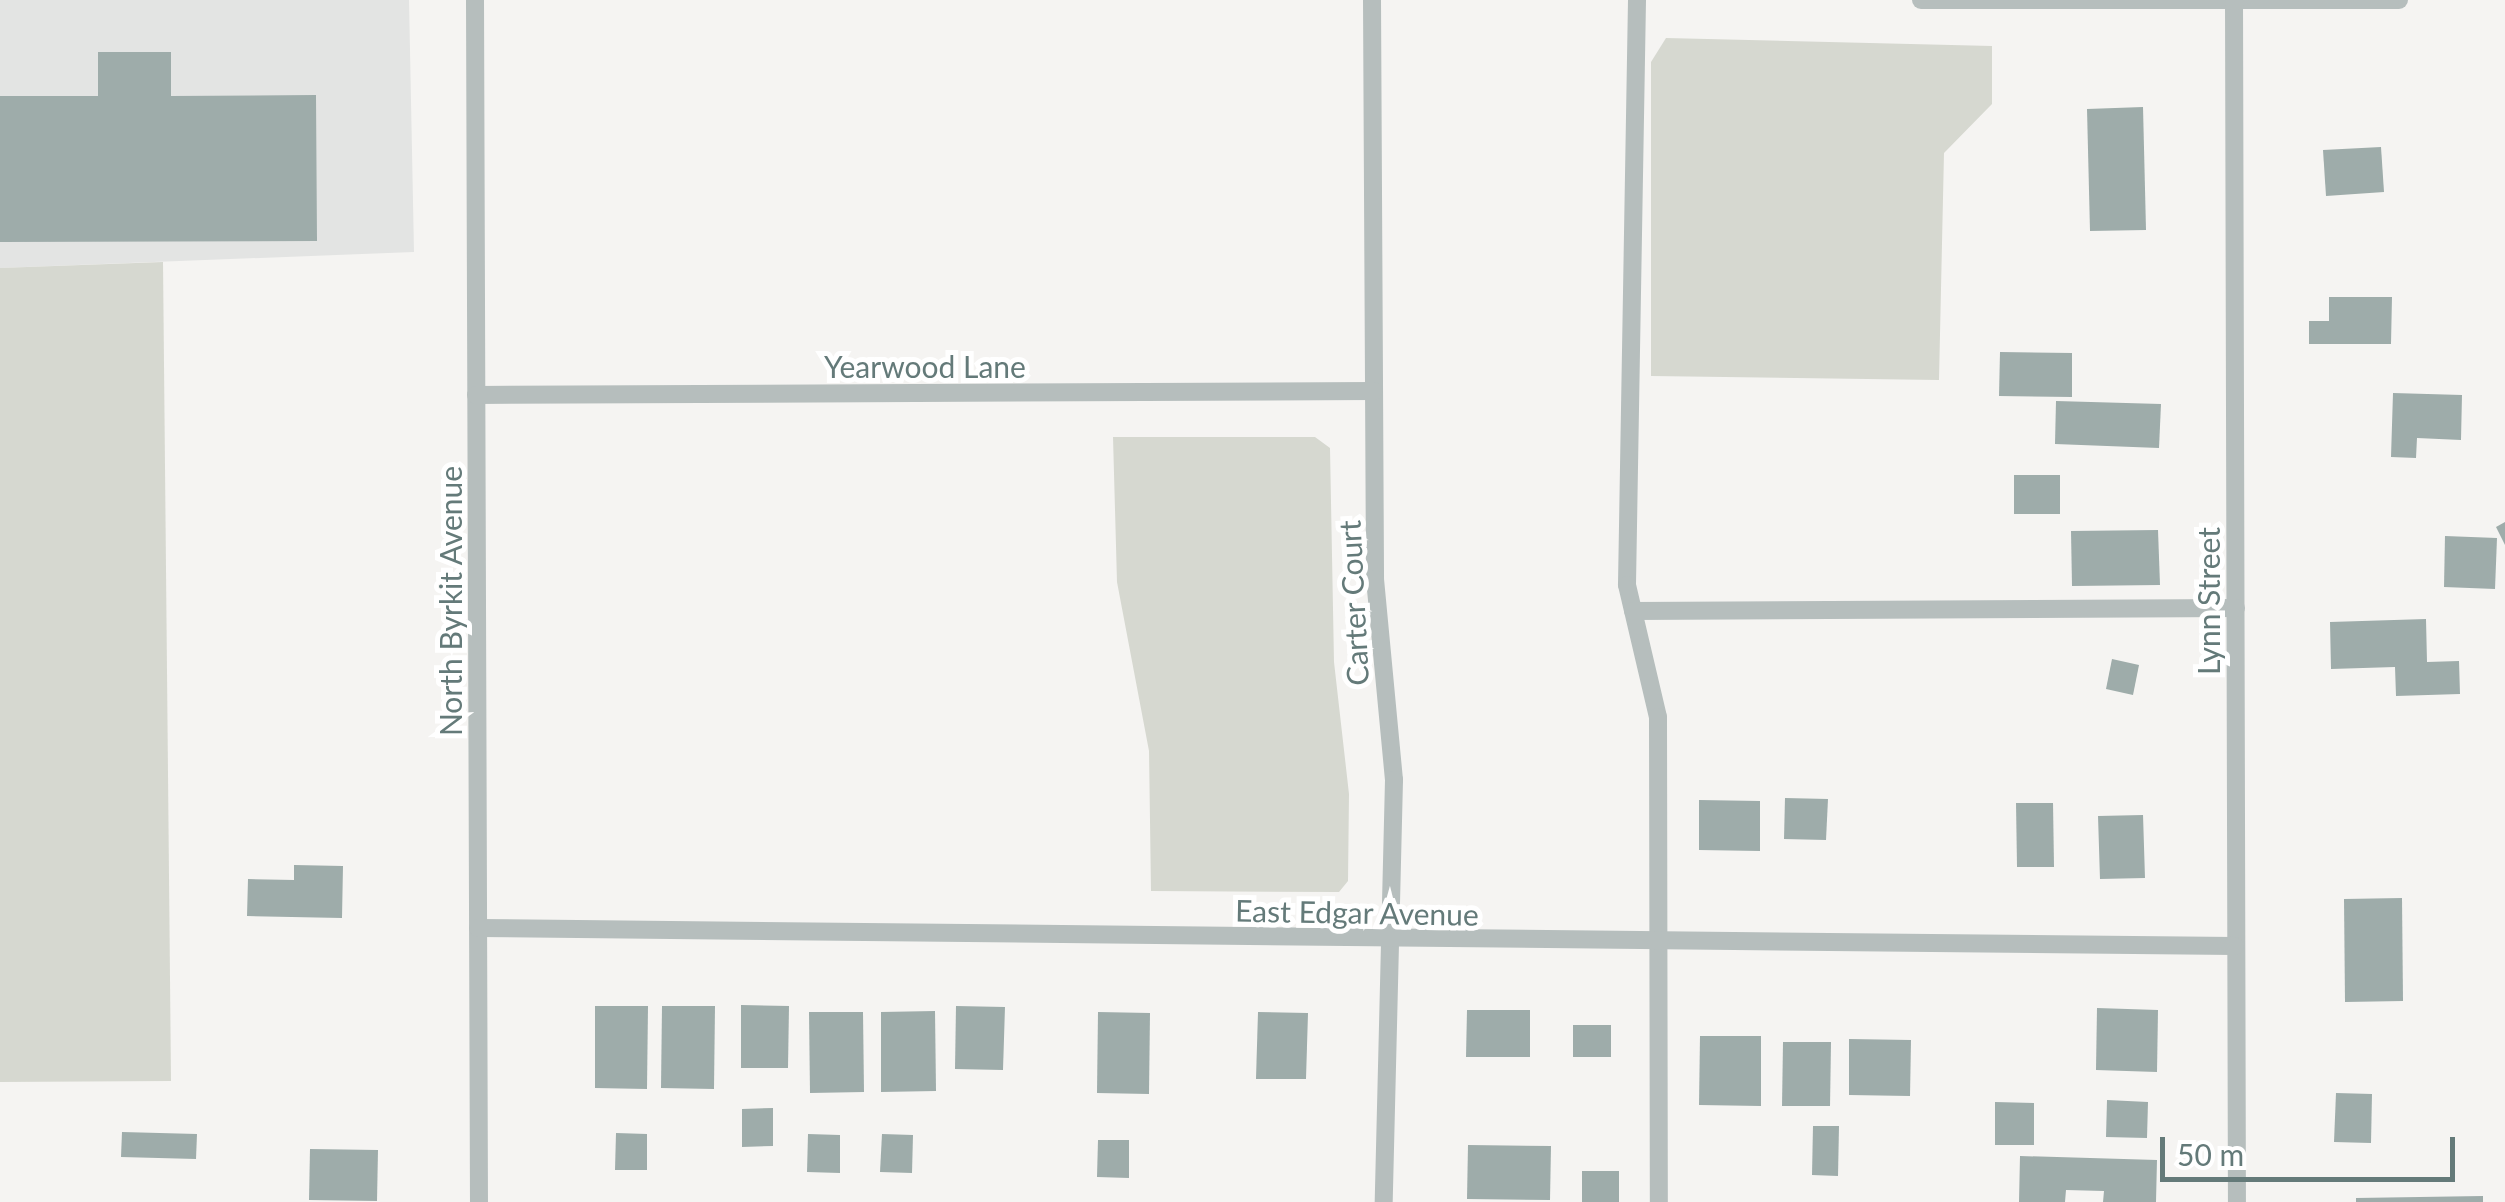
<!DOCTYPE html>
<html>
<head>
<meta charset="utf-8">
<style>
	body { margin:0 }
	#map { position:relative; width:2505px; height:1202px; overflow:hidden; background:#f5f4f2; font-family:Lato,sans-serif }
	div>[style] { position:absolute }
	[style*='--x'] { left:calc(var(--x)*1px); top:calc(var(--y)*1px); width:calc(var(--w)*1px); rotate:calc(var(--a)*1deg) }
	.built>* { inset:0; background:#e3e4e3 }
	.green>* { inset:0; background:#d6d8d0 }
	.building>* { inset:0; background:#9eacaa }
	.minor>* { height:18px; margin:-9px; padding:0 9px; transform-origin:9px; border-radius:9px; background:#b6bebd }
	span { translate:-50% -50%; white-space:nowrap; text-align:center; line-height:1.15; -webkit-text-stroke:10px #fff; paint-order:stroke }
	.street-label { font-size:30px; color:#647a79 }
	.scale { position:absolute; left:2160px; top:1137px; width:295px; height:45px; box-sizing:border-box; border:5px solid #647a79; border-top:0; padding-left:12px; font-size:30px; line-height:35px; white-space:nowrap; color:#647a79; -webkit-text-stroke:8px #fff; paint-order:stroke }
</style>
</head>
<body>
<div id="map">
	<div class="built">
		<div style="clip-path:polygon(0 0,409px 0,414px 252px,0 268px)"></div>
	</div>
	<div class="green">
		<div style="clip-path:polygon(1666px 38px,1992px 46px,1992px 104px,1944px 153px,1939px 380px,1651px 376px,1651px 62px)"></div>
		<div style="clip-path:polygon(163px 262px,171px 1081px,0 1082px,0 268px)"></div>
		<div style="clip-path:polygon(1113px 437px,1315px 437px,1330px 448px,1334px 662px,1349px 794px,1348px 881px,1339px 892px,1151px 891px,1149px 751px,1117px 582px)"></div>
	</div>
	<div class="building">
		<div style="clip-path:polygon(98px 52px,171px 52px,171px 96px,316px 95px,317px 241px,0 242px,0 96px,98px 96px)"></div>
		<div style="clip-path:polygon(2143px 107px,2146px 230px,2090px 231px,2087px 109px)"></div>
		<div style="clip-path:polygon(2381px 147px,2384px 192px,2326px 196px,2323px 150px)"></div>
		<div style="clip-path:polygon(2329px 297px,2392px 297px,2391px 344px,2309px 344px,2309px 321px,2329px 321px)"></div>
		<div style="clip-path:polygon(2000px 352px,2072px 353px,2072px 397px,1999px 396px)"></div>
		<div style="clip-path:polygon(2393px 393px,2462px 395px,2461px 440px,2417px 438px,2416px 458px,2391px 457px)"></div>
		<div style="clip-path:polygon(2056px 401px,2161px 404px,2159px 448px,2055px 444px)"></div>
		<div style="clip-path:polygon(2014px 475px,2060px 475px,2060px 514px,2014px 514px)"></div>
		<div style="clip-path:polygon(2505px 522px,2505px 545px,2496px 527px)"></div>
		<div style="clip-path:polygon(2158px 530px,2160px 585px,2072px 586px,2071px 531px)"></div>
		<div style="clip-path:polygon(2445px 536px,2497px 538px,2495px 589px,2444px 587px)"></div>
		<div style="clip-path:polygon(2426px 619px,2427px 662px,2459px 661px,2460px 694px,2396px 696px,2395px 667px,2331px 669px,2330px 622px)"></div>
		<div style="clip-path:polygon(2112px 659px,2139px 665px,2133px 695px,2106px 689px)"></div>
		<div style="clip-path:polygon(1785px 798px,1828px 799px,1826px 840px,1784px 839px)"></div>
		<div style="clip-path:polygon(1699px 800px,1760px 801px,1760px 851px,1699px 850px)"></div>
		<div style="clip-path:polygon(2016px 803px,2053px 803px,2054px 867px,2017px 867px)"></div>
		<div style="clip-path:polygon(2143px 815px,2145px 878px,2100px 879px,2098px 816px)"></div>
		<div style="clip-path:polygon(294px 865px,343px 866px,342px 918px,247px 916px,248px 879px,294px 880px)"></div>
		<div style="clip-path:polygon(2402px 898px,2403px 1001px,2345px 1002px,2344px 899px)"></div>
		<div style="clip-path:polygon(741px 1005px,789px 1006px,788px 1068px,741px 1068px)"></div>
		<div style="clip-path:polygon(595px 1006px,648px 1006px,647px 1089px,595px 1088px)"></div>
		<div style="clip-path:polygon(662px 1006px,715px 1006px,714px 1089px,661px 1088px)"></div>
		<div style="clip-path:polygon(956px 1006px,1005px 1007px,1003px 1070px,955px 1069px)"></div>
		<div style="clip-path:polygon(2097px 1008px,2158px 1010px,2157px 1072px,2096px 1070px)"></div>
		<div style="clip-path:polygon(1467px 1010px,1530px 1010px,1530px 1057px,1466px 1057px)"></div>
		<div style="clip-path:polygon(935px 1011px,936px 1091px,881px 1092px,881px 1012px)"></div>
		<div style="clip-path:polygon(809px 1012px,863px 1012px,864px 1092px,810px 1093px)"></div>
		<div style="clip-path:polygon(1098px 1012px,1150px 1013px,1149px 1094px,1097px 1093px)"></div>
		<div style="clip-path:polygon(1258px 1012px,1308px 1013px,1306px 1079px,1256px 1079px)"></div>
		<div style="clip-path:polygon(1573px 1025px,1611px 1025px,1611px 1057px,1573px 1057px)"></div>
		<div style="clip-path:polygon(1700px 1036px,1761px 1036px,1761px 1106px,1699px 1105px)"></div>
		<div style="clip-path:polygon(1849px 1039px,1911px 1040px,1910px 1096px,1849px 1095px)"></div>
		<div style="clip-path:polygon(1783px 1042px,1831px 1042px,1830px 1106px,1782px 1106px)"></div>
		<div style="clip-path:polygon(2336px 1093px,2372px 1094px,2371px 1143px,2334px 1142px)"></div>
		<div style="clip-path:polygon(2107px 1100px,2148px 1102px,2147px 1138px,2106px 1137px)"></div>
		<div style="clip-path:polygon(1995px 1102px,2034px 1103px,2034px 1145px,1995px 1145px)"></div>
		<div style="clip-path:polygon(773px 1108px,773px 1146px,742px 1147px,742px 1109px)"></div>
		<div style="clip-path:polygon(1813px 1126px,1839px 1126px,1838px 1176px,1812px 1175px)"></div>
		<div style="clip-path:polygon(122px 1132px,197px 1134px,196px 1159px,121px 1157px)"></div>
		<div style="clip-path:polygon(616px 1133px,647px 1134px,647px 1170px,615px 1170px)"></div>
		<div style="clip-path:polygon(808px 1134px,840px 1135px,840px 1173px,807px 1172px)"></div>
		<div style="clip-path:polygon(882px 1134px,913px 1135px,912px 1173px,880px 1172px)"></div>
		<div style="clip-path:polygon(1098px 1140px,1129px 1140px,1129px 1178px,1097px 1177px)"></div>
		<div style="clip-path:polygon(1468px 1145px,1551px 1146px,1550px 1200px,1467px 1199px)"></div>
		<div style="clip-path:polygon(310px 1149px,378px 1150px,377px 1201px,309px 1200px)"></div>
		<div style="clip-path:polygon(2020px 1156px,2157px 1160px,2156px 1202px,2103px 1202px,2104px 1191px,2066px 1190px,2065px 1202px,2019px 1202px)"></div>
		<div style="clip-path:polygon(1582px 1171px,1619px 1171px,1619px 1202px,1582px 1202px)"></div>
		<div style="clip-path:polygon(2483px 1196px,2483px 1202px,2356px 1202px,2356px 1198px)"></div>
	</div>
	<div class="minor">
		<div style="--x:475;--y:0;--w:1202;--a:89.81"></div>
		<div style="--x:1372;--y:0;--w:579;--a:89.7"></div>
		<div style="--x:1375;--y:579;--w:202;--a:84.6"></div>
		<div style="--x:1394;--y:780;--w:422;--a:91.4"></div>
		<div style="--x:1637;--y:0;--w:585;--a:90.98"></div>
		<div style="--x:1627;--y:585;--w:136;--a:76.8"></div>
		<div style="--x:1658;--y:717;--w:485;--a:89.9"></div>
		<div style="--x:1921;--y:0;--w:478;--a:0"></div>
		<div style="--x:2234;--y:0;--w:1202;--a:89.86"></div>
		<div style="--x:476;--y:395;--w:898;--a:-0.26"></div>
		<div style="--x:1633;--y:611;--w:603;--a:-0.29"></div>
		<div style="--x:478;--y:928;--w:1757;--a:0.59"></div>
	</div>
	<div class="street-label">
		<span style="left:925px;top:366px">Yearwood Lane</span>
		<span style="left:450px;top:601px;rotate:-90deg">North Byrkit Avenue</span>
		<span style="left:2208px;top:601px;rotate:-90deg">Lynn Street</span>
		<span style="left:1353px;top:603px;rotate:-93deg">Carter Court</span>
		<span style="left:1357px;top:912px;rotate:1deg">East Edgar Avenue</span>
	</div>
	<div class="scale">50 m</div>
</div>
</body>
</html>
